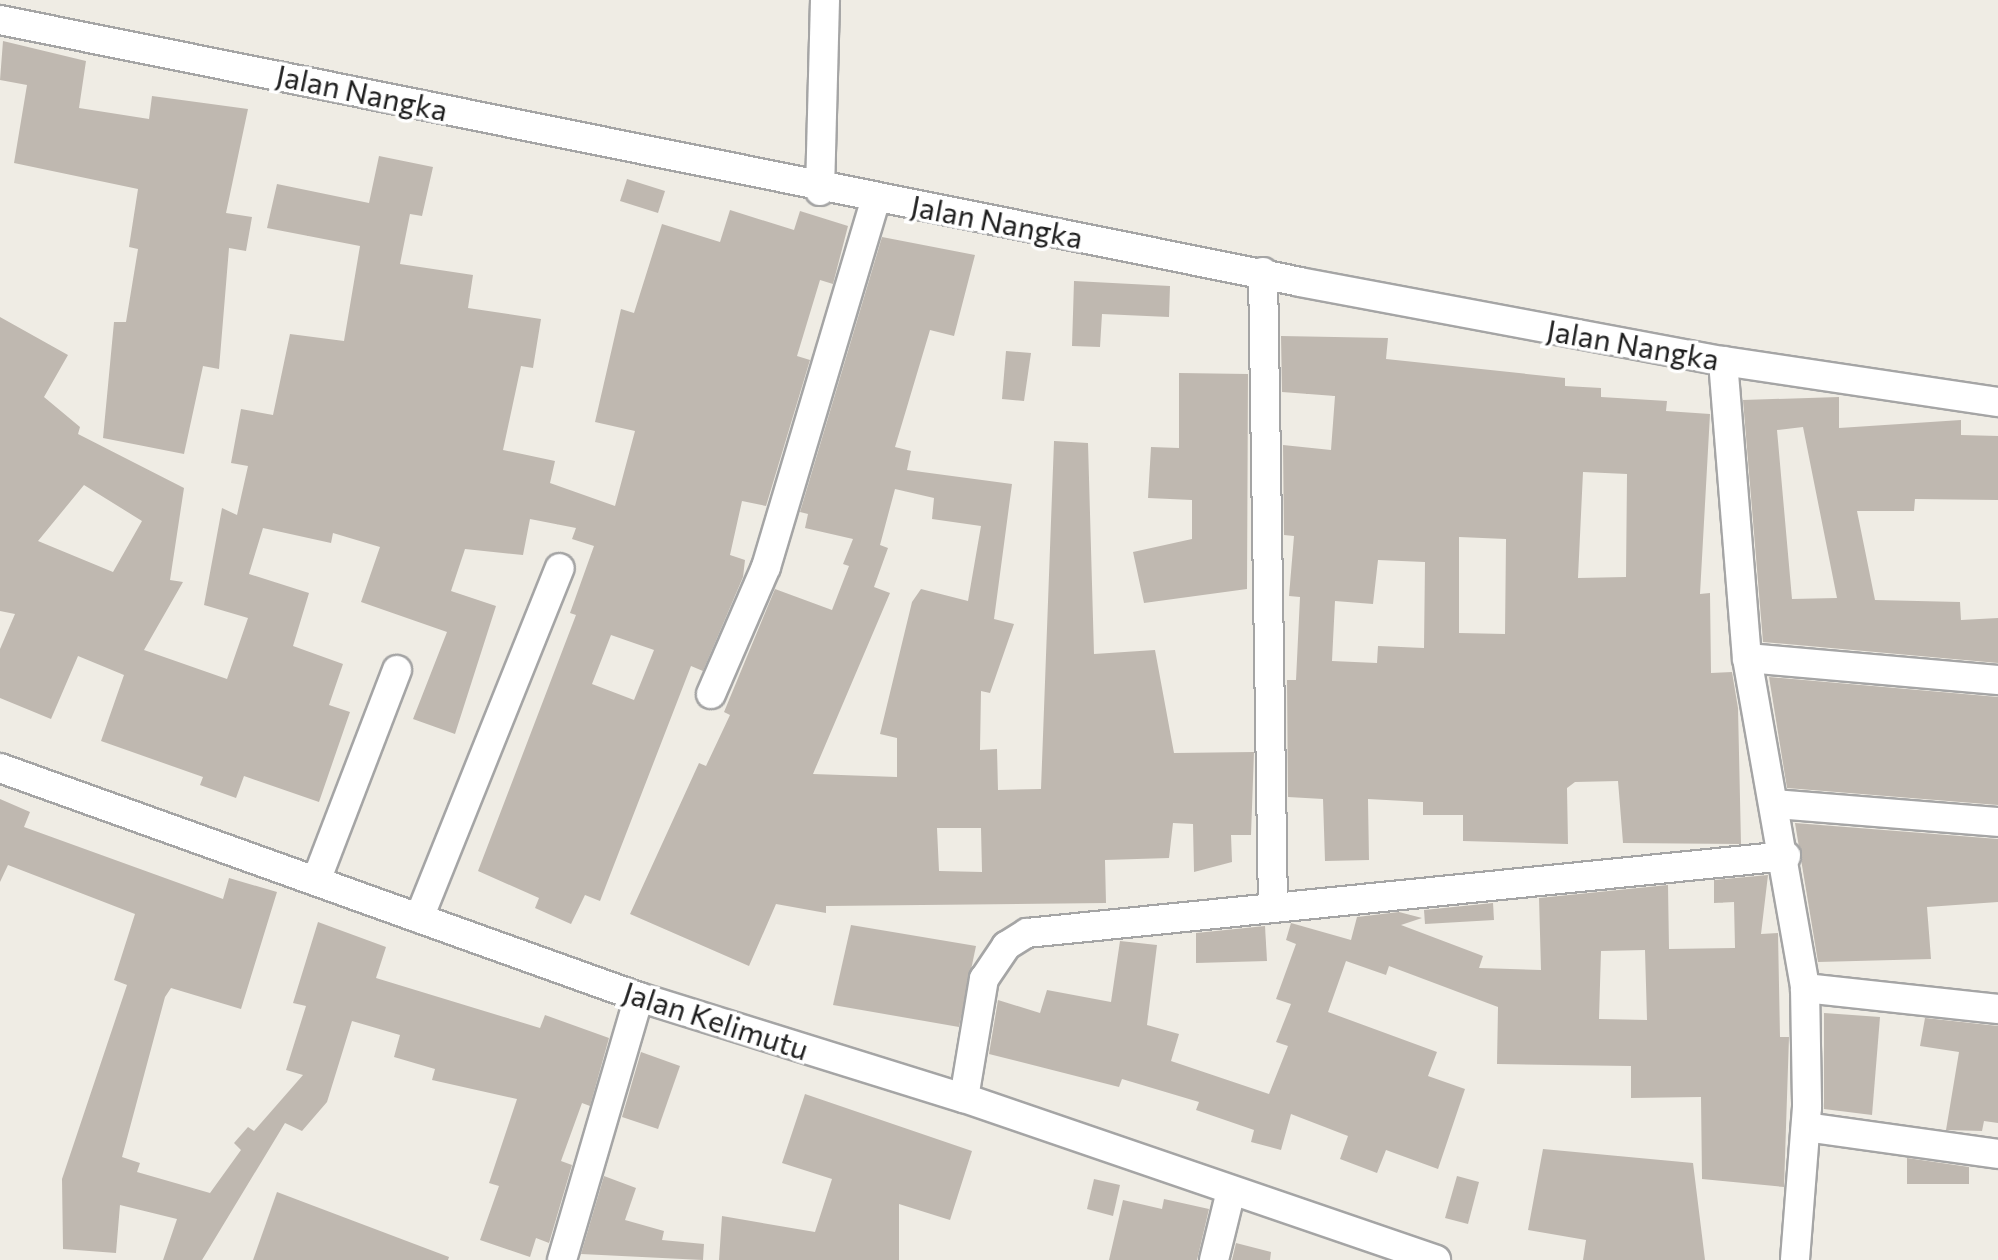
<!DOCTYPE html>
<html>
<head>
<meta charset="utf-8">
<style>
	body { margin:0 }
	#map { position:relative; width:1998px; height:1260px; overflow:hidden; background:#efece4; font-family:Commissioner,sans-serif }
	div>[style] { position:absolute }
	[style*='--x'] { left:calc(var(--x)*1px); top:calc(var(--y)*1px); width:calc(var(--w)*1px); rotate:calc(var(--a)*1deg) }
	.building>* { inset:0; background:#bfb8b0 }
	.roads { filter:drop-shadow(2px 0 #a5a5a5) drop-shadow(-2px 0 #a5a5a5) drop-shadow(0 2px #a5a5a5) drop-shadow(0 -2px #a5a5a5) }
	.minor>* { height:28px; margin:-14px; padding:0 14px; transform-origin:14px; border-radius:14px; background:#fff }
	span { translate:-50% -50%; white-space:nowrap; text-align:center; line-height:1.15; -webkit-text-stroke:7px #fff; paint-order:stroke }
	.street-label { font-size:30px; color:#1e1e1e }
</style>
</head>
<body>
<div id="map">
	<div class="building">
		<div style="clip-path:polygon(3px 41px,86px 61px,79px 108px,149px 119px,152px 96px,248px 109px,226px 213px,252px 217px,246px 251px,229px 248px,219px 369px,203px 366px,184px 454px,103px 438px,114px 322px,126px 322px,138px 249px,129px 247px,138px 189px,14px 163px,27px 85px,0 80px)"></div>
		<div style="clip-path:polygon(evenodd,379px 156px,433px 167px,422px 216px,410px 214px,400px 264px,473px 275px,468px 308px,541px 319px,533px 368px,521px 366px,503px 450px,555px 461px,550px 483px,615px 506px,635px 431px,595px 422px,621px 309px,634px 313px,662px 224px,720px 242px,730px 210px,794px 230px,800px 211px,848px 226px,833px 284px,820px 280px,797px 356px,810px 360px,766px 506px,742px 501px,730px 555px,745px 560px,743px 577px,703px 671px,691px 666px,600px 901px,585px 895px,571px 924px,535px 908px,539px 898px,478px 871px,576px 615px,570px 613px,594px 546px,572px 539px,576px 528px,530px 519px,523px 555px,465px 549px,451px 591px,496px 606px,455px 734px,413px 719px,447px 632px,361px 602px,380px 547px,333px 533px,331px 543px,263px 528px,249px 574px,309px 593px,293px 646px,343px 664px,329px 705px,350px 712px,319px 802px,244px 776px,236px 798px,200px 785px,203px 777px,101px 741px,124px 675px,78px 656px,51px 719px,0 698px,0 649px,15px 614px,0 611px,0 317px,68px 355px,44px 397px,80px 427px,78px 434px,184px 488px,170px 580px,183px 582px,144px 650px,227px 679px,248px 618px,204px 605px,222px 508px,237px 515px,248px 466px,231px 463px,241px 409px,273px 415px,290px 334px,344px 341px,360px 246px,267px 228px,277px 184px,369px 203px,379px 156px,84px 485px,142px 521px,113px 572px,38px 541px,84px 485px,379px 156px,611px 635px,654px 650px,634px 700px,592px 684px,611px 635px)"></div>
		<div style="clip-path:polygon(627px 179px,665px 191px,658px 213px,620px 201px)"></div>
		<div style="clip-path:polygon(evenodd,882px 237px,975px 255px,954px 336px,930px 330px,895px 447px,911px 451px,907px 470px,1012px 484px,994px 619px,1014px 624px,990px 693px,981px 691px,980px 750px,997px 749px,998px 790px,1041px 789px,1054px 441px,1088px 443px,1094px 654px,1155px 650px,1174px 753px,1254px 752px,1251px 835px,1231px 835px,1232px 862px,1194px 872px,1193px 824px,1173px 823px,1169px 858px,1105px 860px,1106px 903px,826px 906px,826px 913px,776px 904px,749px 966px,630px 914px,699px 763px,706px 766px,730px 715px,724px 712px,775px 589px,832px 610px,849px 566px,843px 564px,853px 539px,805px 528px,808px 514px,800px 512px,882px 237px,895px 489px,934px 498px,932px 519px,981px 526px,968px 601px,921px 589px,912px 602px,880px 734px,897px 738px,897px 777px,813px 774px,890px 593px,874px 587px,888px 548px,880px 545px,895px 489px,882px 237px,937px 828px,981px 828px,982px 872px,939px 871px,937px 828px)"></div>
		<div style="clip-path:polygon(1074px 281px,1170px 286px,1169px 317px,1102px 314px,1100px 347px,1072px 346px)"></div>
		<div style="clip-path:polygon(evenodd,1281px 336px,1388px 338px,1386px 359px,1565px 378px,1565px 386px,1601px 388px,1601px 397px,1667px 401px,1666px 411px,1710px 414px,1700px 594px,1710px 593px,1711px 673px,1732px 672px,1738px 708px,1741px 844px,1623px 843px,1618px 781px,1575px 782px,1567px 788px,1568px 844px,1463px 841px,1463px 815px,1423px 815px,1423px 802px,1368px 799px,1369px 860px,1325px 861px,1323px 799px,1288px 797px,1287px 680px,1296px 680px,1300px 597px,1289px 596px,1294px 536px,1284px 535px,1283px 445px,1331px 450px,1335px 396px,1282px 392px,1281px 336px,1583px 472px,1627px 474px,1626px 577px,1578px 578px,1583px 472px,1281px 336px,1459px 537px,1506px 539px,1505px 634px,1459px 633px,1459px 537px,1281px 336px,1378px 560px,1425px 562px,1424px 648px,1378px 646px,1377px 663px,1332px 661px,1335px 601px,1373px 604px,1378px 560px)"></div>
		<div style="clip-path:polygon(1006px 351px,1031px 353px,1024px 401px,1002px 399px)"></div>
		<div style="clip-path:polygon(1179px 373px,1248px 374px,1247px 589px,1144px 603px,1133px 552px,1192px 539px,1192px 500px,1148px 498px,1151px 447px,1179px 448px)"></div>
		<div style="clip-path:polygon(evenodd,1839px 397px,1839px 428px,1961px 420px,1961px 435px,1998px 436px,1998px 500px,1915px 499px,1914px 511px,1857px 511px,1875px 600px,1960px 602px,1961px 620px,1998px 618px,1998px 663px,1763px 642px,1743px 400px,1839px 397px,1803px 427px,1837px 598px,1792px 599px,1777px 430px,1803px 427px)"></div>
		<div style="clip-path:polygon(1769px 677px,1998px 697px,1998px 805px,1787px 788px)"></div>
		<div style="clip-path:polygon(0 799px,30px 812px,24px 827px,223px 899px,229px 878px,277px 892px,241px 1009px,171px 988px,165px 997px,122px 1157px,140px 1163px,137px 1172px,210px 1193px,241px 1150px,234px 1143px,248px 1127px,254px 1131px,303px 1075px,286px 1070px,306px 1006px,293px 1003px,318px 922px,386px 947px,376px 978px,540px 1028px,545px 1015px,609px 1038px,590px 1106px,582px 1103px,561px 1161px,572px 1165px,549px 1243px,536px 1238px,530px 1257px,480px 1240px,499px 1186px,489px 1183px,517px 1099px,432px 1080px,435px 1069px,394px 1057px,400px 1035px,352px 1021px,327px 1102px,302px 1131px,285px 1123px,202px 1260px,163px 1260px,177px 1219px,120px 1205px,116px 1253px,63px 1249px,62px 1179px,127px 985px,114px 980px,135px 914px,8px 865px,0 882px)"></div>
		<div style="clip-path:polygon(1795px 823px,1998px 839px,1998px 902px,1927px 907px,1931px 959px,1818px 962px)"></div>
		<div style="clip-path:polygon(evenodd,1768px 875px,1761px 934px,1778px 933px,1780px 1037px,1789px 1037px,1784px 1187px,1702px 1179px,1701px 1097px,1631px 1098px,1631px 1066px,1497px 1064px,1498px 1007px,1389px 966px,1386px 975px,1346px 961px,1328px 1012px,1437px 1052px,1428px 1076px,1465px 1089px,1438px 1169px,1386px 1150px,1377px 1173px,1340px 1159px,1348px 1136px,1291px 1114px,1281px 1150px,1251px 1142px,1254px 1130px,1196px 1110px,1199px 1102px,1122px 1079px,1119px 1087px,989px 1054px,998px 1000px,1040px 1013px,1047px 990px,1111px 1002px,1120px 941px,1157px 945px,1147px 1025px,1179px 1034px,1171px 1061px,1269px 1094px,1288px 1046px,1276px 1042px,1291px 1004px,1276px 999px,1296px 944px,1286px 940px,1291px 923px,1351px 940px,1357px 917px,1399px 912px,1422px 918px,1401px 925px,1483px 956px,1479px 968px,1541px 970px,1539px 898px,1668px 885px,1669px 949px,1735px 948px,1734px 902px,1714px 903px,1714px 880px,1768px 875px,1645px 950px,1647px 1020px,1599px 1019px,1601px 951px,1645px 950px)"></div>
		<div style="clip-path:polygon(1493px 903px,1494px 920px,1425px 924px,1424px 910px)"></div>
		<div style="clip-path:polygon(851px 925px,976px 946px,959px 1027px,833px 1005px)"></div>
		<div style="clip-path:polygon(1265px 926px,1267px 961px,1196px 963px,1196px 933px)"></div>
		<div style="clip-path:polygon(1824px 1013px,1880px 1017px,1872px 1115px,1824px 1109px)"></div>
		<div style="clip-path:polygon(1925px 1018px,1998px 1026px,1998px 1123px,1984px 1121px,1982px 1131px,1946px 1130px,1959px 1052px,1920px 1046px)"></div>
		<div style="clip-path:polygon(641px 1052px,680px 1066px,658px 1129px,622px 1117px)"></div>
		<div style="clip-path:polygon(805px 1094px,972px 1151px,950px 1220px,899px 1204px,899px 1260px,719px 1260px,722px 1216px,815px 1232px,832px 1179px,782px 1163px)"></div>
		<div style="clip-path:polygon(1543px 1149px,1693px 1163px,1705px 1260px,1583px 1260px,1586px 1240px,1528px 1230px)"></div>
		<div style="clip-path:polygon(1907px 1158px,1969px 1167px,1969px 1184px,1907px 1184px)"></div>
		<div style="clip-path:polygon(604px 1176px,636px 1188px,625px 1220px,664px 1231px,662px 1240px,704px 1244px,703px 1260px,581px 1254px)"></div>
		<div style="clip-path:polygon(1457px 1176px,1479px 1182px,1468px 1224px,1445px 1218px)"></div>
		<div style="clip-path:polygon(1094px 1179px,1120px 1185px,1113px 1216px,1087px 1209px)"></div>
		<div style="clip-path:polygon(277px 1192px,449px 1257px,448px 1260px,253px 1260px)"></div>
		<div style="clip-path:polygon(1164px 1199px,1209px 1209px,1197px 1260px,1109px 1260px,1123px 1200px,1162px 1209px)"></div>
		<div style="clip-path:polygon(1236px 1243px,1271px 1252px,1270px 1260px,1232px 1260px)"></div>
	</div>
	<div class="roads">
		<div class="minor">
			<div style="--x:0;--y:20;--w:1326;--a:11.39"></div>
			<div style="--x:1300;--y:282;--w:430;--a:10.6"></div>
			<div style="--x:1723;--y:361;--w:278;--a:8.5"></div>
			<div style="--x:820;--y:191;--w:191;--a:-88.5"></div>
			<div style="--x:1263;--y:272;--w:634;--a:89.1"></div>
			<div style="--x:1723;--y:361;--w:298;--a:85.4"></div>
			<div style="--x:1747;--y:658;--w:335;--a:80"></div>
			<div style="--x:1805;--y:988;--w:119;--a:89"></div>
			<div style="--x:1807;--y:1107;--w:153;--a:94.5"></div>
			<div style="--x:1747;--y:658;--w:252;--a:5"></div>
			<div style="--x:711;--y:694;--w:138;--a:-66.6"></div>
			<div style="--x:766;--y:567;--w:386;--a:-73.4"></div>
			<div style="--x:0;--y:768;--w:679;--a:19.72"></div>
			<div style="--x:639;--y:997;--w:340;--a:17.3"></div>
			<div style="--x:964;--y:1098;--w:499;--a:18.9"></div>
			<div style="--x:1775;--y:804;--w:224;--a:4.6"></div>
			<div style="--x:316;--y:881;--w:226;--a:-69"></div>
			<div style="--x:419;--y:918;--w:377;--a:-68.1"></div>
			<div style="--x:1805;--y:988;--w:194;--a:6.2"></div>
			<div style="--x:964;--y:1098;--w:121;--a:-80.5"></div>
			<div style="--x:984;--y:979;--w:40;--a:-56"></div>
			<div style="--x:1006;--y:946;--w:25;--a:-32"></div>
			<div style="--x:1027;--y:933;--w:763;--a:-5.79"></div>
			<div style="--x:1806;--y:1127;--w:194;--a:8"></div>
			<div style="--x:562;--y:1260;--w:274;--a:-73.7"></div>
			<div style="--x:1214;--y:1260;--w:71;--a:-76.2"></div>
		</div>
	</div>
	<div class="street-label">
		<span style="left:362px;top:92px;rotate:12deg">Jalan Nangka</span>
		<span style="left:997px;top:221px;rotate:11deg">Jalan Nangka</span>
		<span style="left:1633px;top:344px;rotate:10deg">Jalan Nangka</span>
		<span style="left:716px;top:1020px;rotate:18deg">Jalan Kelimutu</span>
	</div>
</div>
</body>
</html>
